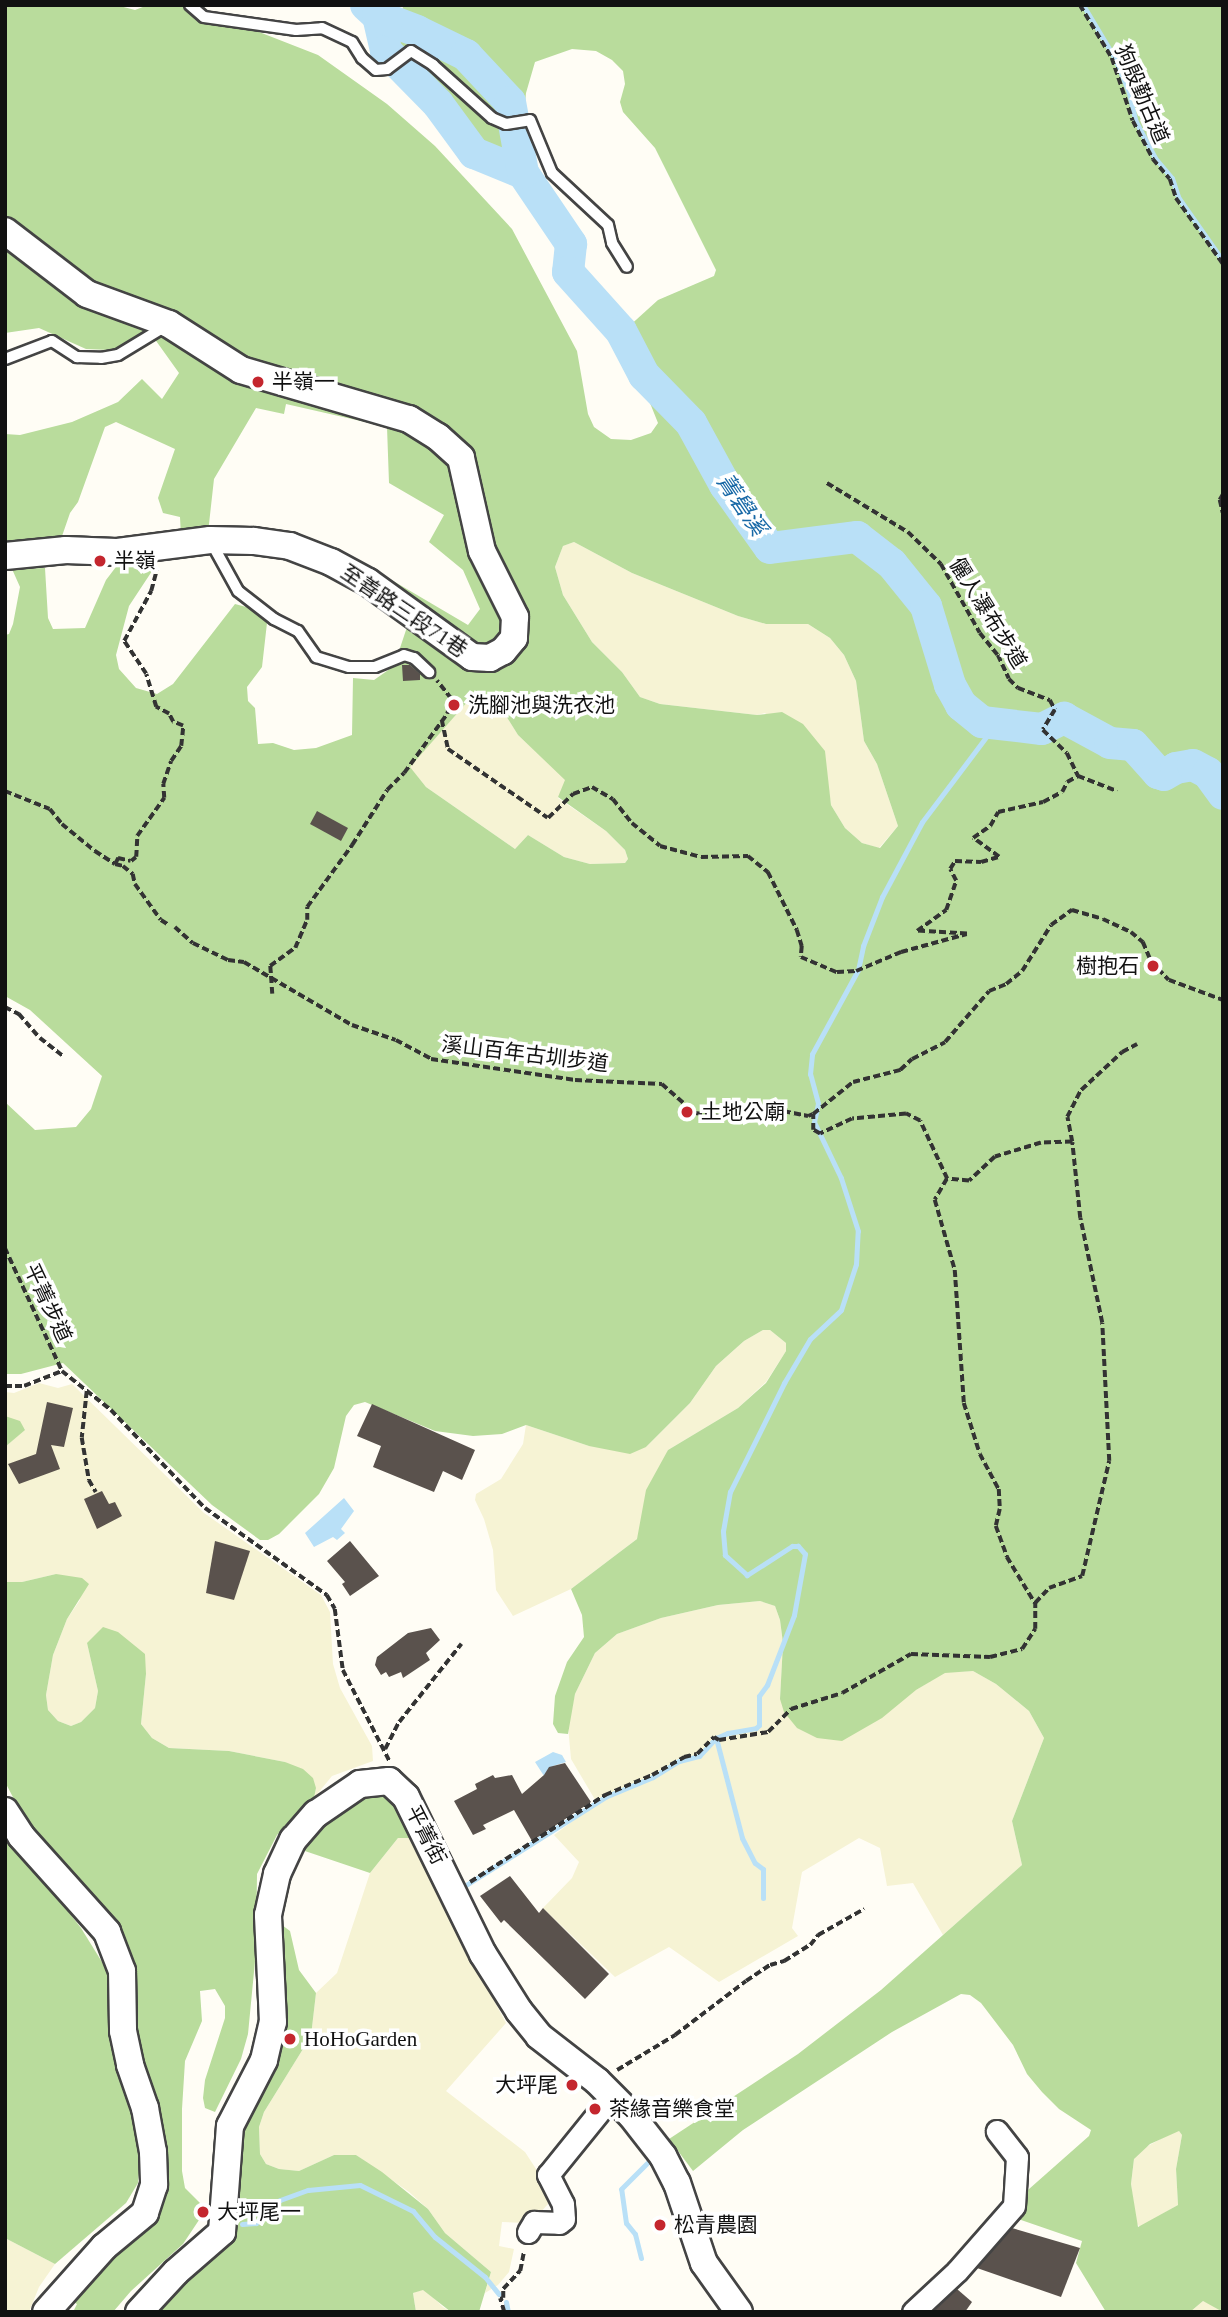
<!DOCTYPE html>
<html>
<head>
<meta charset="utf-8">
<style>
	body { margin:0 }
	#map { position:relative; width:1228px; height:2317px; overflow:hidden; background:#fffdf5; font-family:"Times New Roman","Noto Sans TC",serif }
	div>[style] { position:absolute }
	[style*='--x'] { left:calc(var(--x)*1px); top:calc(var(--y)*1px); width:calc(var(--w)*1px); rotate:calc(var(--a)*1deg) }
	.farmland>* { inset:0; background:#f6f3d4 }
	.forest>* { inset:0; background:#b9dc9c }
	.water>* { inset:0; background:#b9e0f7 }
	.stream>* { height:5px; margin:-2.5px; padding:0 2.5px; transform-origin:2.5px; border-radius:2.5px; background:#b9e0f7 }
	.river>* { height:32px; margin:-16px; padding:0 16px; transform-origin:16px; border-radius:16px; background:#b9e0f7 }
	.building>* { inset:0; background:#5a524d }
	.path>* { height:3.5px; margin-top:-1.75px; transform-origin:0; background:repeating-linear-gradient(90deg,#333 0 7px,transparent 0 10.5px) }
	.roads { filter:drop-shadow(2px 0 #444) drop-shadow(-2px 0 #444) drop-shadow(0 2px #444) drop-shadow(0 -2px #444) }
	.service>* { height:10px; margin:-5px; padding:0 5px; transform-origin:5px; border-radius:5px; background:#fff }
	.minor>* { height:21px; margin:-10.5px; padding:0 10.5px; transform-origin:10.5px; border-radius:10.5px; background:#fff }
	.tertiary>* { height:26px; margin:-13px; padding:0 13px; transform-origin:13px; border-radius:13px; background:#fff }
	.dots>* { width:19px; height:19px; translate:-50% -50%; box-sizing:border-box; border:4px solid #fff; border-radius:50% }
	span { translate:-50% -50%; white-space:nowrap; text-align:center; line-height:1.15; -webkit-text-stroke:7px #fff; paint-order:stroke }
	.street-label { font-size:21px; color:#111 }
	.poi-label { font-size:21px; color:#111 }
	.left { translate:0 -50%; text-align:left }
	.right { translate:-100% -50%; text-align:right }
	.water-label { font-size:23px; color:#1768a6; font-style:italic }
	.frame { position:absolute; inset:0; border:7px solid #111; pointer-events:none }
</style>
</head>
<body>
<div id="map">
	<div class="farmland">
		<div style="clip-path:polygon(574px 542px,632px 573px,738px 616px,766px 624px,808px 624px,830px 638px,844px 655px,856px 681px,864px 741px,877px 764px,898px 826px,879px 848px,862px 843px,845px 828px,831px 805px,827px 779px,765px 713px,757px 715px,660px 704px,640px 697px,622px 672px,592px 642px,563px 595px,555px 567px,563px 546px)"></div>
		<div style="clip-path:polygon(476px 692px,487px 696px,501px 708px,518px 735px,566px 780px,558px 798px,606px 831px,625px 850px,628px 859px,625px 863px,590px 864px,564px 857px,528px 835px,515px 849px,426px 787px,409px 767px)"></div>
		<div style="clip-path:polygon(763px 1330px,770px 1330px,786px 1343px,786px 1351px,766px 1382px,738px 1408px,668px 1450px,637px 1539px,571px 1589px,513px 1616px,496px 1590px,493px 1550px,484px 1519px,475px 1500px,476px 1494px,501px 1479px,523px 1444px,526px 1425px,589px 1446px,646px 1447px,690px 1403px,716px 1366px,744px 1341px)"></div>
		<div style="clip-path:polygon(39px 1383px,58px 1388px,72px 1384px,204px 1513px,321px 1595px,330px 1612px,333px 1664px,340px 1688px,372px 1746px,373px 1761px,332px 1776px,314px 1798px,316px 1788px,285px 1762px,229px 1751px,169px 1748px,152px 1738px,141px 1724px,146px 1674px,87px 1643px,98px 1691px,95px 1708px,81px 1722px,71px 1726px,58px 1721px,48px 1710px,46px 1695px,53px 1655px,67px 1619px,80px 1600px,56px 1574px,22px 1582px,5px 1582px,5px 1447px,25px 1429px,5px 1416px,5px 1392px,14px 1393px)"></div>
		<div style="clip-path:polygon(760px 1601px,775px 1606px,780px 1620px,783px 1643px,780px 1699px,916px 1690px,945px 1672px,973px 1671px,996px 1684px,1029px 1711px,1044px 1738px,1012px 1821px,1022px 1865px,943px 1935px,913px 1883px,887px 1886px,880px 1848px,859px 1838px,802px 1872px,792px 1928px,798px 1936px,719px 1982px,669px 1947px,615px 1977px,543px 1908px,572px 1878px,579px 1862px,554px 1835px,597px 1803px,571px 1759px,568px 1726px,575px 1694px,595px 1653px,617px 1634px,661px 1618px,718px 1605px)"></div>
		<div style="clip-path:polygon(398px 1838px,414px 1838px,443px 1905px,506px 2023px,446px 2091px,525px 2152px,549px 2189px,548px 2204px,539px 2214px,526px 2223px,502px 2222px,499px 2246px,514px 2249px,509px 2272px,498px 2285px,485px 2293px,491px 2272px,445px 2233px,428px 2209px,409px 2192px,356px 2155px,334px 2155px,299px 2171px,279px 2169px,266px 2164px,260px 2154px,259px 2127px,264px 2112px,311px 2036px,316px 1993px,337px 1973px,370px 1873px)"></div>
		<div style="clip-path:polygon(1173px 2132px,1179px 2131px,1182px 2135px,1176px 2169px,1178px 2205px,1140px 2227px,1136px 2223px,1131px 2184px,1134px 2159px,1139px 2151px)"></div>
		<div style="clip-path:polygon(5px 2238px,55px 2264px,39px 2287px,29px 2312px,5px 2312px)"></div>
		<div style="clip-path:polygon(424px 2289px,443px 2307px,451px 2312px,416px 2312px,413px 2293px)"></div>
		<div style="clip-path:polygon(1203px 2301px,1217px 2307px,1221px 2312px,1190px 2312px)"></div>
	</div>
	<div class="forest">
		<div style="clip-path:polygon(evenodd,5px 5px,116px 5px,135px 10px,148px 5px,201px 5px,225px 25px,239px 24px,318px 55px,387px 104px,435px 146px,512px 229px,577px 351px,588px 414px,594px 427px,611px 439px,631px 440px,651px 433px,658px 423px,648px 398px,631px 377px,622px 350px,626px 329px,658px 300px,714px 276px,716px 270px,655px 148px,623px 112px,620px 102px,625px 84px,623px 71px,612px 60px,596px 51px,572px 49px,535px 62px,526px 93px,521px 146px,499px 175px,489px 174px,472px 164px,406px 77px,400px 41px,403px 5px,1223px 5px,1223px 2312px,1203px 2301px,1190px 2312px,1106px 2312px,1076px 2263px,1082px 2241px,1015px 2218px,1020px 2197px,1089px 2136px,1091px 2130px,1059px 2109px,1042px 2092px,1027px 2074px,1013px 2045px,981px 2003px,970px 1995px,961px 1994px,892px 2032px,743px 2130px,693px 2171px,669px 2139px,798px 2054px,881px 1990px,1022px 1865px,1012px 1821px,1044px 1738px,1029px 1711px,996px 1684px,973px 1671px,945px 1673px,916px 1690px,882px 1718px,842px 1741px,817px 1738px,797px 1728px,784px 1712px,780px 1699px,783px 1643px,780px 1620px,775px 1606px,760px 1601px,718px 1605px,661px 1618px,617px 1634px,595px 1653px,575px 1694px,568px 1734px,558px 1733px,553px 1724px,555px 1696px,567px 1662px,584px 1637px,582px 1615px,571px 1589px,637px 1539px,646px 1490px,668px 1450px,738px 1408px,766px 1383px,786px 1351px,786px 1343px,770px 1330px,763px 1330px,744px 1341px,716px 1366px,690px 1403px,646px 1447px,630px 1454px,589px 1446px,526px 1425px,502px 1434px,473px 1436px,435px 1431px,365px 1402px,354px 1405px,346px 1416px,334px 1468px,319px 1494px,279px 1534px,268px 1540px,260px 1540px,212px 1505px,63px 1363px,21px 1374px,5px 1374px,5px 1102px,35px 1130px,76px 1127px,91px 1109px,102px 1076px,30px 1010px,5px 996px,5px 635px,9px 634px,13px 624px,20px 587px,12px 569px,45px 568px,48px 618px,53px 629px,85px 628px,106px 580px,122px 559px,152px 557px,156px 565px,129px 606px,116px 655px,119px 669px,136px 688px,157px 694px,173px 684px,235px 604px,250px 608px,267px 623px,262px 667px,247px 687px,248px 701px,255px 708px,258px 744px,273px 743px,294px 750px,316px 748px,352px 735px,353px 678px,374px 680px,394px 666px,408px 624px,330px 567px,344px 552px,468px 625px,480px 609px,463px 570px,429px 542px,444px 515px,389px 483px,387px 427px,286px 404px,284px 414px,256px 408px,214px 479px,208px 533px,181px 536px,180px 517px,163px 513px,158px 498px,175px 449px,116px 422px,105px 427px,78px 502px,70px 513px,61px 539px,5px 548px,5px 434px,20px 435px,72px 422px,118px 402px,142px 379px,162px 399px,179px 373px,149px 331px,127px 344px,110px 350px,86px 349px,39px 328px,5px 333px,5px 5px,574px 542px,632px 573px,738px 616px,766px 624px,808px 624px,830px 638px,844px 655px,856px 681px,864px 741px,877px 764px,898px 826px,880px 848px,862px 843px,845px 828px,831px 805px,825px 751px,803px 724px,782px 712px,757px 715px,660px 704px,640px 697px,622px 672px,592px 642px,563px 595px,555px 567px,563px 546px,574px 542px,5px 5px,476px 692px,487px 696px,501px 708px,518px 735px,565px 780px,558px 797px,606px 831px,625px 850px,628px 859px,625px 863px,590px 864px,564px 857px,528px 835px,515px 849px,426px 787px,410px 767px,476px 692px,5px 5px,1179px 2131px,1182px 2135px,1176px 2169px,1178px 2205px,1138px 2227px,1131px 2184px,1134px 2159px,1150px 2144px,1179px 2131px)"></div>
		<div style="clip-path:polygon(5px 1416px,20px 1421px,25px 1430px,5px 1447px)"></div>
		<div style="clip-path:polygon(56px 1574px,82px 1578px,89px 1584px,67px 1619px,53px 1655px,46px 1695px,48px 1710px,58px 1721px,71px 1726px,81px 1722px,95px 1708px,98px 1691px,87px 1643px,103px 1627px,118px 1632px,145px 1654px,146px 1674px,141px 1724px,152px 1738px,169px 1748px,229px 1751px,285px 1762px,303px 1769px,313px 1778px,316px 1788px,314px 1798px,277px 1835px,257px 1874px,256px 1951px,248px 2034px,241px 2059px,215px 2112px,205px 2108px,203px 2098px,205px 2080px,225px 2018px,225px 2006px,215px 1989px,200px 1991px,202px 2021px,185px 2061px,182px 2109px,182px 2171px,185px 2188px,203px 2206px,199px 2220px,183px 2244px,131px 2291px,113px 2312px,73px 2312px,77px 2304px,70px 2300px,151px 2214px,137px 2040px,125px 1957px,26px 1822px,5px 1782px,5px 1582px,22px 1582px)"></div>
		<div style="clip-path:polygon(377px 1789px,389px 1796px,401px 1810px,414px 1838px,398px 1838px,370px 1873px,296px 1848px,320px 1818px)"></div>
		<div style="clip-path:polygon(5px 1830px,81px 1928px,110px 1975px,140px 2163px,138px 2183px,126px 2203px,55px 2264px,5px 2238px)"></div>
		<div style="clip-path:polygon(282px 1925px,290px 1931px,299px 1970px,316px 1993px,311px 2036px,264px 2112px,259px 2127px,260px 2154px,266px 2164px,279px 2169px,299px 2171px,334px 2155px,356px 2155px,382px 2172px,428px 2209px,445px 2233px,491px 2272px,479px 2312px,451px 2312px,423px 2290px,413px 2293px,416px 2312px,143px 2312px,221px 2242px,233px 2141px,253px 2091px,276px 1927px)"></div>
	</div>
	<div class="water">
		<div style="clip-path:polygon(344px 1498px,354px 1511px,341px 1529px,345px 1533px,337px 1540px,333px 1537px,314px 1547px,305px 1533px)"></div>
		<div style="clip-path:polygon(553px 1752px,562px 1755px,566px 1762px,553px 1766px,544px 1776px,535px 1762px)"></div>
	</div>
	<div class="stream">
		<div style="--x:1083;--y:5;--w:61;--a:59.2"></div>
		<div style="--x:1114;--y:57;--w:39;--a:67"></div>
		<div style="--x:1129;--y:93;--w:28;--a:77"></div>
		<div style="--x:1135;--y:120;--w:43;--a:62.2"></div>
		<div style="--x:1155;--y:158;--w:26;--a:50"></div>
		<div style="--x:1172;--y:178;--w:20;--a:72"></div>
		<div style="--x:1178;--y:197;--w:78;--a:54.9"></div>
		<div style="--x:1223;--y:496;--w:15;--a:90"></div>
		<div style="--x:716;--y:1738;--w:103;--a:75.4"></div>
		<div style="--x:742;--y:1838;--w:28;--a:63"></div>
		<div style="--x:755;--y:1863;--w:10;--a:37"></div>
		<div style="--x:763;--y:1869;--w:29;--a:90"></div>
		<div style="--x:466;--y:1885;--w:165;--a:-32.3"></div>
		<div style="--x:605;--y:1797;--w:52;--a:-22.6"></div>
		<div style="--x:653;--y:1777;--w:31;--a:-32"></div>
		<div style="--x:679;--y:1761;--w:21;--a:-14"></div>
		<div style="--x:699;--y:1756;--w:25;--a:-47"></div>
		<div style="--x:716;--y:1738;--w:13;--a:-23"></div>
		<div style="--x:728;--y:1733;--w:28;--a:-10"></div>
		<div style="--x:756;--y:1728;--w:4;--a:-45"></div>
		<div style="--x:759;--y:1725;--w:29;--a:-90"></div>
		<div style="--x:759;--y:1696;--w:14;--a:-54"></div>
		<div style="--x:767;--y:1685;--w:75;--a:-68.9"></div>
		<div style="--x:794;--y:1615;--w:62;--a:-79.8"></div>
		<div style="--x:805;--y:1554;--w:11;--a:-131"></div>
		<div style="--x:798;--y:1546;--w:6;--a:180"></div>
		<div style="--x:792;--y:1546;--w:54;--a:147.2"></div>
		<div style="--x:747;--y:1575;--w:30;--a:-138"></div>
		<div style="--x:725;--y:1555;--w:24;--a:-95"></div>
		<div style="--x:723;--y:1531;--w:40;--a:-80"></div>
		<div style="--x:730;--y:1492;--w:122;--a:-63.6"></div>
		<div style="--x:784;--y:1383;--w:51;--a:-59.4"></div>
		<div style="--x:810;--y:1339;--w:42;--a:-43.1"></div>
		<div style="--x:841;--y:1310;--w:48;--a:-71.9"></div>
		<div style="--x:856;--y:1264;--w:33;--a:-87"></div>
		<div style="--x:858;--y:1231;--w:56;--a:-107.8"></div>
		<div style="--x:841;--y:1178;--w:62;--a:-115.7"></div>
		<div style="--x:814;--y:1122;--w:19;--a:-78"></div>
		<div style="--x:818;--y:1103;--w:30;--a:-105"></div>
		<div style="--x:810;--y:1074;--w:20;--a:-84"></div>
		<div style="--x:812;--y:1054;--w:96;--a:-61.3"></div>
		<div style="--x:858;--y:970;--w:25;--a:-78"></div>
		<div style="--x:863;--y:946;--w:53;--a:-68.8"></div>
		<div style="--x:882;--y:897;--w:85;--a:-61.9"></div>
		<div style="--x:922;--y:822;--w:121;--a:-53"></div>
		<div style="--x:242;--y:2224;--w:14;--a:-4"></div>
		<div style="--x:256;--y:2223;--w:33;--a:-44"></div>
		<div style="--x:280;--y:2200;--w:30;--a:-20"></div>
		<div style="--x:308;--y:2190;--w:52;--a:-5.5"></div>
		<div style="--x:360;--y:2185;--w:59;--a:26.1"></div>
		<div style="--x:413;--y:2211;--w:34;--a:50"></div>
		<div style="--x:435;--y:2237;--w:64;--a:38.7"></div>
		<div style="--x:485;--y:2277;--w:22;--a:51"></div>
		<div style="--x:641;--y:2258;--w:25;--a:-104"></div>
		<div style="--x:635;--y:2234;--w:14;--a:-129"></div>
		<div style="--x:626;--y:2223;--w:34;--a:-98"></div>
		<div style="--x:621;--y:2189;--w:40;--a:-45"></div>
		<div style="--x:506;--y:2302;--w:10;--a:79"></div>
	</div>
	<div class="river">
		<div style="--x:366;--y:5;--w:16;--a:43"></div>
		<div style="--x:378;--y:16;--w:36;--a:77"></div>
		<div style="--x:386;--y:51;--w:74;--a:45.5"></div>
		<div style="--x:438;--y:104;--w:61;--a:53.7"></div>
		<div style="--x:474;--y:153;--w:53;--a:22.2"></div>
		<div style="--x:523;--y:173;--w:86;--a:55.9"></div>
		<div style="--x:571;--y:244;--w:28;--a:96"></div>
		<div style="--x:568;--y:272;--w:79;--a:48.1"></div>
		<div style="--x:621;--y:331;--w:50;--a:62.4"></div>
		<div style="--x:644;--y:375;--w:67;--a:45.6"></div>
		<div style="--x:691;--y:423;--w:71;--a:61.3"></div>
		<div style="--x:725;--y:485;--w:77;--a:54.5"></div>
		<div style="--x:770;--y:548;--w:88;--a:-7.2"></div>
		<div style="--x:857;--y:537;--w:44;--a:37.6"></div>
		<div style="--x:892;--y:564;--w:54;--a:51"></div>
		<div style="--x:926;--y:606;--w:83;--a:73.1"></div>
		<div style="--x:950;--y:685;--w:23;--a:61"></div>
		<div style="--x:961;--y:705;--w:27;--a:39"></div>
		<div style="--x:982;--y:722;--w:60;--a:6.7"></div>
		<div style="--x:1042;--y:729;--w:25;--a:-27"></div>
		<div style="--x:1064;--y:718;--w:52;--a:28.5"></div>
		<div style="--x:1110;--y:743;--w:23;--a:5"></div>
		<div style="--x:1133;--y:745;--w:38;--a:48"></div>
		<div style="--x:1158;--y:773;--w:6;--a:18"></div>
		<div style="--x:1164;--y:775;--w:14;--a:-30"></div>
		<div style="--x:1176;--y:768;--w:17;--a:-10"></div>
		<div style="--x:1193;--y:765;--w:17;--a:28"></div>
		<div style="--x:1208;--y:773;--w:26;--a:54"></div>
		<div style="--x:378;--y:16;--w:42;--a:21"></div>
		<div style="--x:417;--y:31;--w:55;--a:26.1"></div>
		<div style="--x:466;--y:55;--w:64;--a:46.9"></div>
		<div style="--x:510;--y:102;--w:72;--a:79.6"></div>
	</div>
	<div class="building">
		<div style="clip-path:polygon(402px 665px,410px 665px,420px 674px,420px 680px,403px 681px)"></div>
		<div style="clip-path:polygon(317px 811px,348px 828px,341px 841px,310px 824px)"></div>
		<div style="clip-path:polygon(47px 1402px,73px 1408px,64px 1447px,51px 1445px,60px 1469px,19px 1484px,8px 1464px,36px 1454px)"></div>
		<div style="clip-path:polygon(372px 1404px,475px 1450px,462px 1480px,443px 1471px,434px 1492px,373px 1467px,381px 1446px,357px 1436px)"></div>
		<div style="clip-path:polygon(102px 1491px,109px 1504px,115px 1502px,122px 1516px,97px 1529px,84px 1499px)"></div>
		<div style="clip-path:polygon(215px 1541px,250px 1551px,234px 1600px,206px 1593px)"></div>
		<div style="clip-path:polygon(350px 1541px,379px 1576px,350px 1596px,342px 1584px,345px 1582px,327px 1561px)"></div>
		<div style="clip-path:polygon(431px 1628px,440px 1640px,426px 1653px,430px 1660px,403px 1678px,401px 1672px,389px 1677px,386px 1672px,381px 1675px,375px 1665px,377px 1657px,408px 1633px)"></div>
		<div style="clip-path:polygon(565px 1763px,591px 1802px,532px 1841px,514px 1810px,483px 1825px,486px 1829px,473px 1835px,454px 1801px,477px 1789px,475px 1784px,493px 1775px,495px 1778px,512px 1775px,522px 1794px,544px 1775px,549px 1767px)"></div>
		<div style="clip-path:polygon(510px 1876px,539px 1913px,543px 1908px,609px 1974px,585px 1999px,504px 1920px,501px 1923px,480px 1896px)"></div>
		<div style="clip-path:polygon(1012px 2228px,1080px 2248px,1061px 2297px,977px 2268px)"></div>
		<div style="clip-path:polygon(957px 2289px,972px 2302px,965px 2312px,933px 2312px)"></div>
	</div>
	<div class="path">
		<div style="--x:1080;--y:5;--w:62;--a:58.9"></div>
		<div style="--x:1112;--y:58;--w:66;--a:71.6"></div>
		<div style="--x:1133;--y:121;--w:43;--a:62.2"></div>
		<div style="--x:1153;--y:159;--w:26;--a:50"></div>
		<div style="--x:1170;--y:179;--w:20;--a:72"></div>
		<div style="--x:1176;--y:198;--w:81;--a:54.5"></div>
		<div style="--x:827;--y:483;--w:95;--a:31.2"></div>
		<div style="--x:908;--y:532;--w:46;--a:44.1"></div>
		<div style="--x:941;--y:564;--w:79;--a:60.5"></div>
		<div style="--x:980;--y:633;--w:28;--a:51"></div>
		<div style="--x:998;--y:655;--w:26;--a:65"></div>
		<div style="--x:1009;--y:679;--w:13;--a:45"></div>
		<div style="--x:1018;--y:688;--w:34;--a:21"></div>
		<div style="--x:1050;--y:700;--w:11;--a:63"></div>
		<div style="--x:1055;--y:710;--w:23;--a:121"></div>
		<div style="--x:1043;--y:730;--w:33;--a:44"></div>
		<div style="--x:1067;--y:753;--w:25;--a:64"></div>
		<div style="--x:1223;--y:495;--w:6;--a:121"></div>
		<div style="--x:1220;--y:500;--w:13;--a:77"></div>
		<div style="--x:442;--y:720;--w:30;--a:78"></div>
		<div style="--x:448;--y:749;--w:121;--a:34.6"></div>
		<div style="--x:548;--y:818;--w:35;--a:-44"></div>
		<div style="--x:573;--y:794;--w:20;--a:-20"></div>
		<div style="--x:592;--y:787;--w:24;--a:30"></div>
		<div style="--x:613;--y:799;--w:31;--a:52"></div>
		<div style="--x:632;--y:823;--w:36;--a:39"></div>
		<div style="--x:660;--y:846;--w:42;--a:15"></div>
		<div style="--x:701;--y:857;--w:47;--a:-1.2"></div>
		<div style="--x:748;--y:856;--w:26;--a:39"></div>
		<div style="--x:768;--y:872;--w:65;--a:63.4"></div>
		<div style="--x:797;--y:930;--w:17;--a:73"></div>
		<div style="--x:802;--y:946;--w:11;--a:95"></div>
		<div style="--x:801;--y:957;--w:39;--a:23"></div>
		<div style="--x:837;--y:972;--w:19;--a:-3"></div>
		<div style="--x:856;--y:971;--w:49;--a:-22.9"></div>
		<div style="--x:901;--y:952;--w:68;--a:-15.3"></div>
		<div style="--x:967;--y:934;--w:50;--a:-176.6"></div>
		<div style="--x:917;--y:931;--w:36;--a:-36"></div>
		<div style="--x:946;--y:910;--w:31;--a:-71"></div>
		<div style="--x:956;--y:881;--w:13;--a:-117"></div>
		<div style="--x:950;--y:869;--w:9;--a:-58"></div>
		<div style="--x:955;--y:861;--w:26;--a:2"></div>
		<div style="--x:981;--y:862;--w:19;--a:-16"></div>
		<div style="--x:999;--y:857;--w:32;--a:-144"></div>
		<div style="--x:973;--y:838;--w:21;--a:-35"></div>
		<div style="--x:990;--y:826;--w:16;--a:-60"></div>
		<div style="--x:998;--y:812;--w:46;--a:-12.5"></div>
		<div style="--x:1043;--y:802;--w:21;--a:-28"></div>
		<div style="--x:1062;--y:792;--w:11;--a:-63"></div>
		<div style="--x:1067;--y:782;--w:13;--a:-29"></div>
		<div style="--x:1078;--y:776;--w:42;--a:21"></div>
		<div style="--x:5;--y:791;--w:48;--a:21.8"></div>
		<div style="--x:50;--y:809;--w:19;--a:51"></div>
		<div style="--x:62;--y:824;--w:43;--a:39.3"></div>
		<div style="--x:95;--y:851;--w:24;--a:33"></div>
		<div style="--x:115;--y:864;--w:8;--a:14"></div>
		<div style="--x:123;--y:866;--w:13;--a:39"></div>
		<div style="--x:133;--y:874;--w:10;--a:79"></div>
		<div style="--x:135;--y:884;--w:44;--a:54.2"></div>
		<div style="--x:161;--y:920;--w:9;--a:32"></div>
		<div style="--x:115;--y:864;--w:7;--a:-63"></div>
		<div style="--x:118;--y:858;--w:13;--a:13"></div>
		<div style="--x:131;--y:861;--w:6;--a:-39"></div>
		<div style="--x:136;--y:857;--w:21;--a:-87"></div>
		<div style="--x:137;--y:836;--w:47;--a:-54.6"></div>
		<div style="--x:164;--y:798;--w:14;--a:-94"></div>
		<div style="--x:163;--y:784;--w:24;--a:-71"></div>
		<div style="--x:171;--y:761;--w:18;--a:-56"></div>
		<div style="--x:181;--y:746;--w:20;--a:-84"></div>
		<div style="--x:183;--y:726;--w:11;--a:-158"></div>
		<div style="--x:173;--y:722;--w:9;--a:-117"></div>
		<div style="--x:169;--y:714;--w:15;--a:-152"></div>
		<div style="--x:156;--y:707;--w:34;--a:-107"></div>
		<div style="--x:146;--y:674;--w:40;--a:-124"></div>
		<div style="--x:124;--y:641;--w:57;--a:-61.6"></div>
		<div style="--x:151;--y:591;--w:23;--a:-75"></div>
		<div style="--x:175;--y:927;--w:24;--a:42"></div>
		<div style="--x:193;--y:943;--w:39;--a:26"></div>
		<div style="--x:228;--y:960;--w:16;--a:7"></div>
		<div style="--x:244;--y:962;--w:125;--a:30.3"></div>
		<div style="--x:352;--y:1025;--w:46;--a:18.8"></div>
		<div style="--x:396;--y:1040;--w:40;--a:28"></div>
		<div style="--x:431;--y:1059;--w:146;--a:8.3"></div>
		<div style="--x:575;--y:1080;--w:87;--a:2.6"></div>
		<div style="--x:662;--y:1084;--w:44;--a:41.3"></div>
		<div style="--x:695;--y:1113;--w:38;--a:7"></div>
		<div style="--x:733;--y:1118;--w:32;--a:-20"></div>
		<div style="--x:763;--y:1107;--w:46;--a:11.3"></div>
		<div style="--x:808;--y:1116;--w:5;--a:-22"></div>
		<div style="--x:272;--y:994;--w:28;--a:-94"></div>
		<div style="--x:270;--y:966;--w:31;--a:-36"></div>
		<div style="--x:295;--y:948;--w:30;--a:-67"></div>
		<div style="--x:307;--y:920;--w:13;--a:-90"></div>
		<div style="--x:307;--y:907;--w:77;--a:-54"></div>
		<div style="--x:352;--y:845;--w:65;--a:-57.5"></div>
		<div style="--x:387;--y:790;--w:24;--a:-45"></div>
		<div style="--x:404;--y:773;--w:73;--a:-53.9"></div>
		<div style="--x:447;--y:714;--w:16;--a:-75"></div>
		<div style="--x:451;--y:699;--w:23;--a:-128"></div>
		<div style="--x:5;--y:1007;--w:16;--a:27"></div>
		<div style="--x:19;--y:1014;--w:32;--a:49"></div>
		<div style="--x:40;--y:1038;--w:31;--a:38"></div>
		<div style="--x:1072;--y:1142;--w:25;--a:-101"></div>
		<div style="--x:1067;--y:1117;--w:30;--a:-63"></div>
		<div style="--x:1081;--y:1090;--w:56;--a:-42.8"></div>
		<div style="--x:1122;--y:1052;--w:17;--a:-28"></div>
		<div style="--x:947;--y:1179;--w:24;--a:120"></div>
		<div style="--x:935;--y:1200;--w:73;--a:74.1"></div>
		<div style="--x:955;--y:1270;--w:133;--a:86.1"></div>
		<div style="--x:964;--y:1403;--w:53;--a:72.6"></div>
		<div style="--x:980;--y:1454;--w:40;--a:62"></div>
		<div style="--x:999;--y:1489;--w:20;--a:87"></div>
		<div style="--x:1000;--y:1509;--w:17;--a:103"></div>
		<div style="--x:996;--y:1526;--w:33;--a:70"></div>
		<div style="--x:1007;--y:1557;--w:54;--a:58.7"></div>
		<div style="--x:5;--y:1248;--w:136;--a:65.1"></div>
		<div style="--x:62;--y:1371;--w:63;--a:38.5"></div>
		<div style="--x:111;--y:1410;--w:136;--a:46.2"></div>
		<div style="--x:205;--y:1508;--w:150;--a:35.5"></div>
		<div style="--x:327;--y:1595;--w:16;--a:60"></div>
		<div style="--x:335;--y:1609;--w:62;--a:82.5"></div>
		<div style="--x:343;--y:1670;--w:103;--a:62.9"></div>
		<div style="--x:5;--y:1386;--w:19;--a:0"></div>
		<div style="--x:24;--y:1386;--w:41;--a:-21.5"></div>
		<div style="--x:87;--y:1391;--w:47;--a:96.1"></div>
		<div style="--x:82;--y:1438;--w:43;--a:80.5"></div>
		<div style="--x:89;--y:1480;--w:14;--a:60"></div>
		<div style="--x:385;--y:1749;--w:30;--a:-63"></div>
		<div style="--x:399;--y:1722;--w:100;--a:-51.5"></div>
		<div style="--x:470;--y:1882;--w:161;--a:-32.8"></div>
		<div style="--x:605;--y:1795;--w:51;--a:-23.1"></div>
		<div style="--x:652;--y:1775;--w:37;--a:-29"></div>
		<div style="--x:684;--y:1757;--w:13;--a:-13"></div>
		<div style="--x:697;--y:1754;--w:24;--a:-45"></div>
		<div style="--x:714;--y:1737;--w:6;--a:31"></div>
		<div style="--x:719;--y:1740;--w:50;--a:-9.3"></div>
		<div style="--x:768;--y:1732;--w:33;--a:-45"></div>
		<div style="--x:791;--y:1709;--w:53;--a:-17.4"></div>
		<div style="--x:842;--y:1693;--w:79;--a:-29.5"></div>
		<div style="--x:911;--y:1654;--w:79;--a:2.2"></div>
		<div style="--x:990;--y:1657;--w:33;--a:-14"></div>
		<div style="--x:1022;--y:1649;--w:24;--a:-57"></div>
		<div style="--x:1035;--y:1629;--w:26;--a:-90"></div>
		<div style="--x:1035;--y:1603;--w:21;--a:-47"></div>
		<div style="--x:1049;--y:1588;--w:35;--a:-20"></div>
		<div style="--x:1082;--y:1576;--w:118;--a:-76.8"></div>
		<div style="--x:1109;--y:1461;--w:138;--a:-92.9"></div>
		<div style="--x:1102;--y:1323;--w:107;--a:-101.8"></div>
		<div style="--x:1080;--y:1218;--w:76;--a:-96"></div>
		<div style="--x:1072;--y:1142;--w:31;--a:178"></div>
		<div style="--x:1041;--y:1143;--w:48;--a:163.1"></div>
		<div style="--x:995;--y:1157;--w:35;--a:137"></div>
		<div style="--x:969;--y:1181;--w:22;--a:-175"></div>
		<div style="--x:947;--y:1179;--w:64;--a:-115"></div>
		<div style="--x:920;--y:1121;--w:16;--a:-153"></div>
		<div style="--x:906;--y:1114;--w:54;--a:174.7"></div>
		<div style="--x:852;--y:1119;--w:35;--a:155"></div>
		<div style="--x:820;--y:1134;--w:8;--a:-150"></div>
		<div style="--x:813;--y:1130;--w:16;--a:-90"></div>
		<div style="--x:813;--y:1114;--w:51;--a:-38.7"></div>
		<div style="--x:853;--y:1082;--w:49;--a:-14.3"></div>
		<div style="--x:900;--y:1070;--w:16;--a:-43"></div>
		<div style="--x:912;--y:1059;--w:37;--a:-27"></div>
		<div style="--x:945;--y:1042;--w:67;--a:-49.2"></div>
		<div style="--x:989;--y:991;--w:18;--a:-22"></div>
		<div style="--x:1006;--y:984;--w:21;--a:-39"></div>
		<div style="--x:1022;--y:971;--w:54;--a:-57.8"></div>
		<div style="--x:1051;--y:925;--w:26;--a:-36"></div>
		<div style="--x:1072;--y:910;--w:32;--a:16"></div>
		<div style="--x:1103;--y:919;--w:31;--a:25"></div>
		<div style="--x:1131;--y:932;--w:16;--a:40"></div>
		<div style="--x:1143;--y:942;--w:21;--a:67"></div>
		<div style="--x:1151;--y:961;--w:26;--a:47"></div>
		<div style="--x:1169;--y:980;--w:58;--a:20.3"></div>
		<div style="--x:617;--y:2070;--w:68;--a:-31.1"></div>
		<div style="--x:675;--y:2035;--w:89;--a:-37.3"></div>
		<div style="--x:746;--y:1981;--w:29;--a:-34"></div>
		<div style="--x:770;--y:1965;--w:15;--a:-16"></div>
		<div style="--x:784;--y:1961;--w:31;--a:-32"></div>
		<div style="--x:810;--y:1945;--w:13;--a:-51"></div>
		<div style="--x:818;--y:1935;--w:53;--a:-29.5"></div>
		<div style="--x:504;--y:2312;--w:14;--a:-107"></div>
		<div style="--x:500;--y:2299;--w:3;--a:-18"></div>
		<div style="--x:503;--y:2298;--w:9;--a:-90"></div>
		<div style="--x:503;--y:2289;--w:25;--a:-47"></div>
		<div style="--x:520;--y:2271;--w:20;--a:-79"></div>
	</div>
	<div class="roads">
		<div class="service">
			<div style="--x:190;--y:5;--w:18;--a:41"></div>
			<div style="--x:204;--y:17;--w:93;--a:8"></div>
			<div style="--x:296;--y:30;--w:26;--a:-4"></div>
			<div style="--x:322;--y:28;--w:33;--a:25"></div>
			<div style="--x:352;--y:42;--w:19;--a:58"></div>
			<div style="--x:362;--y:58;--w:18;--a:41"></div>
			<div style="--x:376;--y:70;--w:11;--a:-5"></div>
			<div style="--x:387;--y:69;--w:30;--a:-37"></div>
			<div style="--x:411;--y:51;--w:26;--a:32"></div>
			<div style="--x:433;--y:65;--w:79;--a:41.9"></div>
			<div style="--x:492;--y:118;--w:15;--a:23"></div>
			<div style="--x:506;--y:124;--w:24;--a:-9"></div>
			<div style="--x:530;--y:120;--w:57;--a:67.5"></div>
			<div style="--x:552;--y:173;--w:76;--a:42.9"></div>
			<div style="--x:608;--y:225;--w:18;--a:77"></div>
			<div style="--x:612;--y:243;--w:28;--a:58"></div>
			<div style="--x:5;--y:359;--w:50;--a:-21"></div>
			<div style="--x:52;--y:341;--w:30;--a:33"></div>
			<div style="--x:77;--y:357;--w:24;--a:2"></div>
			<div style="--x:101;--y:358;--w:17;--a:-10"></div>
			<div style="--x:118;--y:355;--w:54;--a:-31.3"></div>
			<div style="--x:211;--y:542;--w:56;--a:61.1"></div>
			<div style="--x:238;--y:591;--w:46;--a:37.9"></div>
			<div style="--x:274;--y:619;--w:27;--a:27"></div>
			<div style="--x:298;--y:631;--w:32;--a:55"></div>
			<div style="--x:316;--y:657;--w:34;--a:17"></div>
			<div style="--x:349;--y:667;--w:26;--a:0"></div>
			<div style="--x:375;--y:667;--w:31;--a:-22"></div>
			<div style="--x:404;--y:655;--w:10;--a:17"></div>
			<div style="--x:414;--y:658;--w:21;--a:43"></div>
		</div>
		<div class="minor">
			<div style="--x:528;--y:2232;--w:12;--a:-59"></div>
			<div style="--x:534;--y:2222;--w:25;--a:2"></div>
			<div style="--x:559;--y:2223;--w:6;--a:-39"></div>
			<div style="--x:564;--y:2219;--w:15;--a:-94"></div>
			<div style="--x:563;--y:2204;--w:33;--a:-117"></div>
			<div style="--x:548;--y:2175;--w:102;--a:-51"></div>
			<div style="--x:913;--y:2312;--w:60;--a:-43"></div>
			<div style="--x:957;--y:2271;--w:86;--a:-48.8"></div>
			<div style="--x:1014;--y:2206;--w:49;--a:-86.5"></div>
			<div style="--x:1017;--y:2157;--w:33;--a:-128"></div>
		</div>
		<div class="tertiary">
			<div style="--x:5;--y:231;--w:103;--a:37.5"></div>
			<div style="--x:87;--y:294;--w:87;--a:20.1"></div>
			<div style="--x:169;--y:324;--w:85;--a:32.6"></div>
			<div style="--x:241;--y:370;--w:175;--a:16.3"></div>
			<div style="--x:409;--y:419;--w:34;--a:32"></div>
			<div style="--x:438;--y:437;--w:31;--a:42"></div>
			<div style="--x:461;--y:458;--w:95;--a:77.3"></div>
			<div style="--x:482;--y:551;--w:74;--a:63.4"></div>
			<div style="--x:515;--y:617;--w:21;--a:93"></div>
			<div style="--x:514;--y:638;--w:17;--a:130"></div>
			<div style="--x:503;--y:651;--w:15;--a:152"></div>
			<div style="--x:490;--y:658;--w:18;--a:-177"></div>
			<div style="--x:472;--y:657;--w:128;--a:-144.2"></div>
			<div style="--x:368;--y:582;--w:42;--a:-151.6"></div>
			<div style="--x:331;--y:562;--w:44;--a:-158.7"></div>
			<div style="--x:290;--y:546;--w:37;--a:-172"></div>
			<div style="--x:253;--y:541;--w:43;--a:-178.7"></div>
			<div style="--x:210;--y:540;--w:95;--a:172.7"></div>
			<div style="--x:116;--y:552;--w:50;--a:-177.7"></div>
			<div style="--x:66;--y:550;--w:61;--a:174.4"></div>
			<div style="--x:5;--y:1811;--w:30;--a:57"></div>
			<div style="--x:21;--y:1836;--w:129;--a:48.1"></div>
			<div style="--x:107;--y:1932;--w:42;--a:69"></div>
			<div style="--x:122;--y:1971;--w:60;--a:89"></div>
			<div style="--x:123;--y:2031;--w:35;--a:78"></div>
			<div style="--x:130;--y:2065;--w:46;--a:70.8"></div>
			<div style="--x:145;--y:2108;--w:45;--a:79.7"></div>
			<div style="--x:153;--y:2152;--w:33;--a:88"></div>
			<div style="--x:154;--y:2185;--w:29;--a:108"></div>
			<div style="--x:145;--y:2213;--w:53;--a:140.3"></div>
			<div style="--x:104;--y:2247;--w:87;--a:131.7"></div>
			<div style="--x:139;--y:2312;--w:54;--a:-47.2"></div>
			<div style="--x:176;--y:2272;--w:61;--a:-41"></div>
			<div style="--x:222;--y:2232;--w:106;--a:-85.7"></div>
			<div style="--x:230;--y:2126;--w:74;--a:-62.7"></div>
			<div style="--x:264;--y:2060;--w:39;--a:-77"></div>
			<div style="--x:273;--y:2022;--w:107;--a:-92.7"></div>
			<div style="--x:268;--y:1915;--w:42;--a:-77.6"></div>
			<div style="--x:277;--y:1874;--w:38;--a:-65"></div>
			<div style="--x:293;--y:1840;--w:35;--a:-49"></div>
			<div style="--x:316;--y:1814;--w:53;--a:-34.3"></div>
			<div style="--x:360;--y:1784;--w:29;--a:-6"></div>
			<div style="--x:389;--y:1781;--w:23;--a:43"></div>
			<div style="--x:406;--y:1797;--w:175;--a:63.9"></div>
			<div style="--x:483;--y:1954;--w:67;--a:57.7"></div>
			<div style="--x:519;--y:2011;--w:32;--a:51"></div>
			<div style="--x:539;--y:2036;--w:73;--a:37.8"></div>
			<div style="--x:597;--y:2081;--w:48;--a:45"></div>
			<div style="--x:631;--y:2115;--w:52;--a:52"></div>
			<div style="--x:663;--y:2156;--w:30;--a:63"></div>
			<div style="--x:677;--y:2183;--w:84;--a:71.4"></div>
			<div style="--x:704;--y:2263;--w:60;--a:54.5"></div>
		</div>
	</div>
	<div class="dots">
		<div style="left:258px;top:382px;background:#c4262e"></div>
		<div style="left:100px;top:561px;background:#c4262e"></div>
		<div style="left:454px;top:705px;background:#c4262e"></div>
		<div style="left:1153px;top:966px;background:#c4262e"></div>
		<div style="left:687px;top:1112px;background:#c4262e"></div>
		<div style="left:290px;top:2039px;background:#c4262e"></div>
		<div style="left:572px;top:2085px;background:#c4262e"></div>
		<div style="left:595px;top:2109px;background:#c4262e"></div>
		<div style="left:203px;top:2212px;background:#c4262e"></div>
		<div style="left:660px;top:2225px;background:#c4262e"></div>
	</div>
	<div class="street-label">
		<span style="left:1142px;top:94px;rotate:67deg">狗殷勤古道</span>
		<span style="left:404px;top:611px;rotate:34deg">至善路三段71巷</span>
		<span style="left:988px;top:613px;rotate:58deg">儷人瀑布步道</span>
		<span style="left:525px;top:1054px;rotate:7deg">溪山百年古圳步道</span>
		<span style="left:48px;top:1303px;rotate:65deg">平菁步道</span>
		<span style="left:426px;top:1835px;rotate:63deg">平菁街</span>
	</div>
	<div class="poi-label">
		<span class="left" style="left:272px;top:382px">半嶺一</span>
		<span class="left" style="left:114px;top:561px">半嶺</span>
		<span class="left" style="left:468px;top:705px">洗腳池與洗衣池</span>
		<span class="right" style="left:1139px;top:966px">樹抱石</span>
		<span class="left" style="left:701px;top:1112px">土地公廟</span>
		<span class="left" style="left:304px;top:2039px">HoHoGarden</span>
		<span class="right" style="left:558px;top:2085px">大坪尾</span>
		<span class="left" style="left:609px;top:2109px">茶緣音樂食堂</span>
		<span class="left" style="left:217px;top:2212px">大坪尾一</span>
		<span class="left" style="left:674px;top:2225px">松青農園</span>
	</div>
	<div class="water-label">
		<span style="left:741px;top:505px;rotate:56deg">菁礐溪</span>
	</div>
	<div class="frame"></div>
</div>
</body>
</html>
